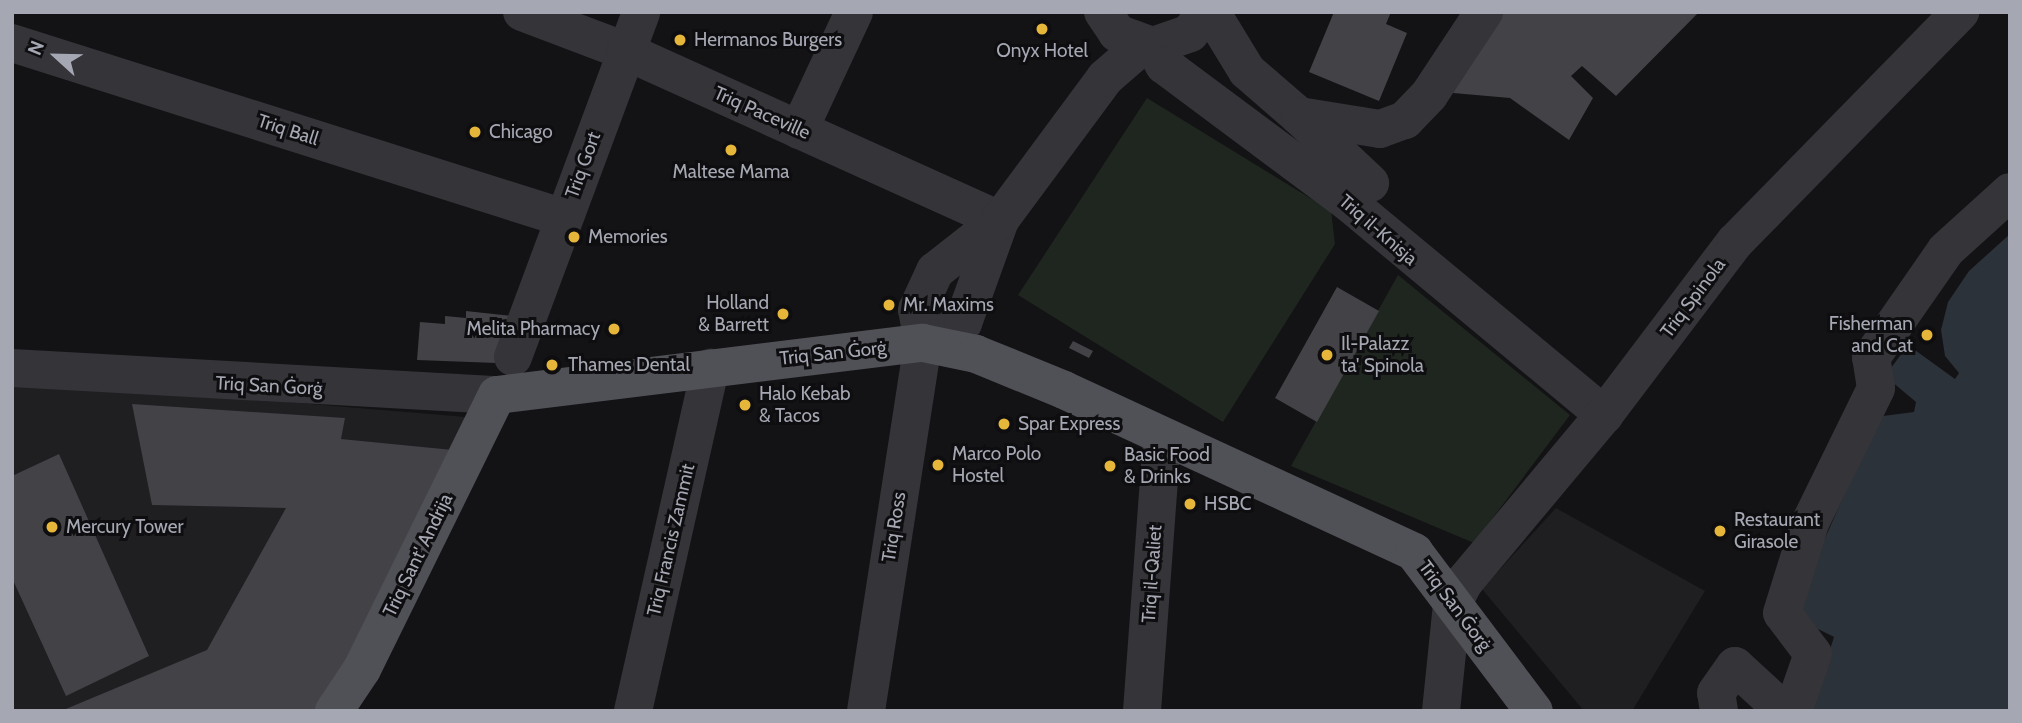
<!DOCTYPE html>
<meta charset="utf-8">
<style>
body{margin:0}
#map{position:relative;width:2022px;height:723px;overflow:hidden;background:#131214;font-family:Cabin,sans-serif}
div>[style]{position:absolute}
[style*='--x']{left:calc(var(--x)*1px);top:calc(var(--y)*1px);width:calc(var(--w)*1px);rotate:calc(var(--a)*1deg)}
.built>*{inset:0;background:#1f1e21}
.green>*{inset:0;background:#1f2620}
.water>*{inset:0;background:#2c3239}
.building>*{inset:0;background:#424247}
.minor>*{height:38px;margin:-19px;padding:0 19px;transform-origin:19px;border-radius:19px;background:#343439}
.major>*{height:38px;margin:-19px;padding:0 19px;transform-origin:19px;border-radius:19px;background:#505157}
.dots>*{width:19px;height:19px;translate:-50% -50%;box-sizing:border-box;border:4px solid #0e0d0f;border-radius:50%}
span{translate:-50% -50%;white-space:nowrap;text-align:center;line-height:1.15;-webkit-text-stroke:6px #0e0d0f;paint-order:stroke}
.poi-label{font-size:19px;color:#a5a8b3}
.left{translate:0 -50%;text-align:left}
.right{translate:-100% -50%;text-align:right}
.street-label{font-size:19px;color:#a5a8b3}
.frame{position:absolute;inset:0;border:14px solid #a5a8b3;pointer-events:none}
.north{position:absolute;left:21px;top:21px;width:70px;height:70px;-webkit-text-stroke:5px #0e0d0f;paint-order:stroke;rotate:292deg;font-size:19px;font-weight:700;line-height:28px;text-align:center;color:#a5a8b3}
.north::after{content:'';display:block;margin:auto;width:24px;height:32px;background:#a5a8b3;clip-path:polygon(50% 0,100% 100%,50% 72%,0 100%)}
</style>
<div id="map">
<div class="built">
<div style="clip-path:polygon(12px 379px,466px 417px,324px 711px,12px 711px)"></div>
<div style="clip-path:polygon(1556px 508px,1705px 591px,1632px 711px,1584px 711px,1482px 589px)"></div>
</div>
<div class="green">
<div style="clip-path:polygon(1147px 98px,1331px 211px,1335px 244px,1223px 422px,1018px 295px)"></div>
<div style="clip-path:polygon(1398px 275px,1570px 415px,1474px 543px,1291px 466px)"></div>
</div>
<div class="water">
<div style="clip-path:polygon(2010px 234px,2010px 711px,1810px 711px,1834px 637px,1796px 618px,1813px 565px,1873px 431px,1883px 416px,1914px 412px,1916px 402px,1885px 376px,1908px 345px,1955px 379px,1959px 373px,1945px 356px,1941px 330px,1948px 302px,1969px 271px)"></div>
</div>
<div class="building">
<div style="clip-path:polygon(1334px 12px,1391px 12px,1386px 24px,1407px 33px,1379px 101px,1309px 72px)"></div>
<div style="clip-path:polygon(1506px 12px,1699px 12px,1616px 96px,1582px 66px,1571px 76px,1593px 98px,1569px 140px,1510px 98px,1453px 93px,1489px 24px)"></div>
<div style="clip-path:polygon(1337px 287px,1379px 311px,1317px 422px,1275px 398px)"></div>
<div style="clip-path:polygon(466px 311px,512px 316px,496px 363px,417px 360px,420px 322px,445px 324px,445px 316px,466px 318px)"></div>
<div style="clip-path:polygon(1073px 341px,1093px 351px,1089px 358px,1069px 348px)"></div>
<div style="clip-path:polygon(132px 404px,345px 418px,341px 439px,463px 451px,320px 711px,61px 711px,207px 650px,286px 508px,152px 505px)"></div>
<div style="clip-path:polygon(59px 454px,149px 656px,66px 696px,12px 578px,12px 476px)"></div>
</div>
<div class="minor">
<div style="--x:522;--y:12;--w:110;--a:20.7"></div>
<div style="--x:625;--y:51;--w:411;--a:24.3"></div>
<div style="--x:1103;--y:12;--w:25;--a:56"></div>
<div style="--x:1117;--y:33;--w:38;--a:20"></div>
<div style="--x:1153;--y:46;--w:39;--a:-19"></div>
<div style="--x:1190;--y:33;--w:26;--a:-54"></div>
<div style="--x:1211;--y:12;--w:69;--a:58.6"></div>
<div style="--x:1247;--y:71;--w:69;--a:40.9"></div>
<div style="--x:1299;--y:116;--w:82;--a:9.1"></div>
<div style="--x:1380;--y:129;--w:27;--a:-20"></div>
<div style="--x:1405;--y:120;--w:35;--a:-46"></div>
<div style="--x:1429;--y:95;--w:100;--a:-56.5"></div>
<div style="--x:12;--y:43;--w:579;--a:17.59"></div>
<div style="--x:1153;--y:46;--w:22;--a:60"></div>
<div style="--x:1164;--y:65;--w:231;--a:36.7"></div>
<div style="--x:1349;--y:203;--w:332;--a:39.7"></div>
<div style="--x:1301;--y:118;--w:95;--a:43.3"></div>
<div style="--x:799;--y:130;--w:130;--a:-65"></div>
<div style="--x:923;--y:343;--w:45;--a:-26.6"></div>
<div style="--x:963;--y:323;--w:109;--a:-70.2"></div>
<div style="--x:513;--y:357;--w:368;--a:-69.6"></div>
<div style="--x:12;--y:368;--w:486;--a:3.2"></div>
<div style="--x:633;--y:711;--w:352;--a:-77.3"></div>
<div style="--x:866;--y:711;--w:372;--a:-81.2"></div>
<div style="--x:923;--y:343;--w:34;--a:-100"></div>
<div style="--x:917;--y:310;--w:43;--a:-65.2"></div>
<div style="--x:935;--y:271;--w:83;--a:-38.1"></div>
<div style="--x:1000;--y:220;--w:177;--a:-53.5"></div>
<div style="--x:1105;--y:78;--w:50;--a:-41"></div>
<div style="--x:1142;--y:711;--w:274;--a:-85.8"></div>
<div style="--x:1441;--y:711;--w:107;--a:-84.1"></div>
<div style="--x:1452;--y:605;--w:27;--a:-62"></div>
<div style="--x:1465;--y:581;--w:217;--a:-50.1"></div>
<div style="--x:1604;--y:415;--w:217;--a:-52.9"></div>
<div style="--x:1735;--y:242;--w:322;--a:-45.6"></div>
<div style="--x:1719;--y:711;--w:18;--a:-99"></div>
<div style="--x:1716;--y:693;--w:33;--a:-55"></div>
<div style="--x:1735;--y:666;--w:67;--a:42.6"></div>
<div style="--x:1793;--y:711;--w:60;--a:-70.7"></div>
<div style="--x:1813;--y:654;--w:51;--a:-127.1"></div>
<div style="--x:1782;--y:613;--w:94;--a:-72.7"></div>
<div style="--x:1810;--y:523;--w:150;--a:-63.9"></div>
<div style="--x:1876;--y:388;--w:30;--a:-99"></div>
<div style="--x:1871;--y:358;--w:131;--a:-55.2"></div>
<div style="--x:1946;--y:250;--w:86;--a:-42.2"></div>
</div>
<div class="major">
<div style="--x:334;--y:711;--w:50;--a:-56.3"></div>
<div style="--x:362;--y:669;--w:305;--a:-63.8"></div>
<div style="--x:497;--y:395;--w:429;--a:-7"></div>
<div style="--x:923;--y:343;--w:54;--a:11.7"></div>
<div style="--x:976;--y:354;--w:95;--a:22.2"></div>
<div style="--x:1064;--y:390;--w:386;--a:24.8"></div>
<div style="--x:1414;--y:552;--w:199;--a:53"></div>
</div>
<div class="dots">
<div style="left:1042px;top:29px;background:#e5b63a"></div>
<div style="left:680px;top:40px;background:#e5b63a"></div>
<div style="left:475px;top:132px;background:#e5b63a"></div>
<div style="left:731px;top:150px;background:#e5b63a"></div>
<div style="left:574px;top:237px;background:#e5b63a"></div>
<div style="left:889px;top:305px;background:#e5b63a"></div>
<div style="left:783px;top:314px;background:#e5b63a"></div>
<div style="left:614px;top:329px;background:#e5b63a"></div>
<div style="left:1927px;top:335px;background:#e5b63a"></div>
<div style="left:1327px;top:355px;background:#e5b63a"></div>
<div style="left:552px;top:365px;background:#e5b63a"></div>
<div style="left:745px;top:405px;background:#e5b63a"></div>
<div style="left:1004px;top:424px;background:#e5b63a"></div>
<div style="left:938px;top:465px;background:#e5b63a"></div>
<div style="left:1110px;top:466px;background:#e5b63a"></div>
<div style="left:1190px;top:504px;background:#e5b63a"></div>
<div style="left:52px;top:527px;background:#e5b63a"></div>
<div style="left:1720px;top:531px;background:#e5b63a"></div>
</div>
<div class="poi-label">
<span class="left" style="left:694px;top:40px">Hermanos Burgers</span>
<span style="left:1042px;top:51px">Onyx Hotel</span>
<span class="left" style="left:489px;top:132px">Chicago</span>
<span style="left:731px;top:172px">Maltese Mama</span>
<span class="left" style="left:588px;top:237px">Memories</span>
<span class="right" style="left:769px;top:314px">Holland<br>&amp; Barrett</span>
<span class="left" style="left:903px;top:305px">Mr. Maxims</span>
<span class="right" style="left:1913px;top:335px">Fisherman<br>and Cat</span>
<span class="right" style="left:600px;top:329px">Melita Pharmacy</span>
<span class="left" style="left:1341px;top:355px">Il-Palazz<br>ta' Spinola</span>
<span class="left" style="left:568px;top:365px">Thames Dental</span>
<span class="left" style="left:759px;top:405px">Halo Kebab<br>&amp; Tacos</span>
<span class="left" style="left:1018px;top:424px">Spar Express</span>
<span class="left" style="left:952px;top:465px">Marco Polo<br>Hostel</span>
<span class="left" style="left:1124px;top:466px">Basic Food<br>&amp; Drinks</span>
<span class="left" style="left:1204px;top:504px">HSBC</span>
<span class="left" style="left:1734px;top:531px">Restaurant<br>Girasole</span>
<span class="left" style="left:66px;top:527px">Mercury Tower</span>
</div>
<div class="street-label">
<span style="left:762px;top:113px;rotate:24deg">Triq Paceville</span>
<span style="left:288px;top:130px;rotate:18deg">Triq Ball</span>
<span style="left:583px;top:165px;rotate:-70deg">Triq Gort</span>
<span style="left:1378px;top:230px;rotate:41deg">Triq il-Knisja</span>
<span style="left:1693px;top:298px;rotate:-53deg">Triq Spinola</span>
<span style="left:833px;top:353px;rotate:-6deg">Triq San Ġorġ</span>
<span style="left:269px;top:386px;rotate:3deg">Triq San Ġorġ</span>
<span style="left:894px;top:527px;rotate:-81deg">Triq Ross</span>
<span style="left:671px;top:540px;rotate:-77deg">Triq Francis Zammit</span>
<span style="left:418px;top:555px;rotate:-64deg">Triq Sant' Andrija</span>
<span style="left:1152px;top:574px;rotate:-86deg">Triq il-Qaliet</span>
<span style="left:1455px;top:606px;rotate:53deg">Triq San Ġorġ</span>
</div>
<div class="frame"></div>
<div class="north">N</div>
</div>
